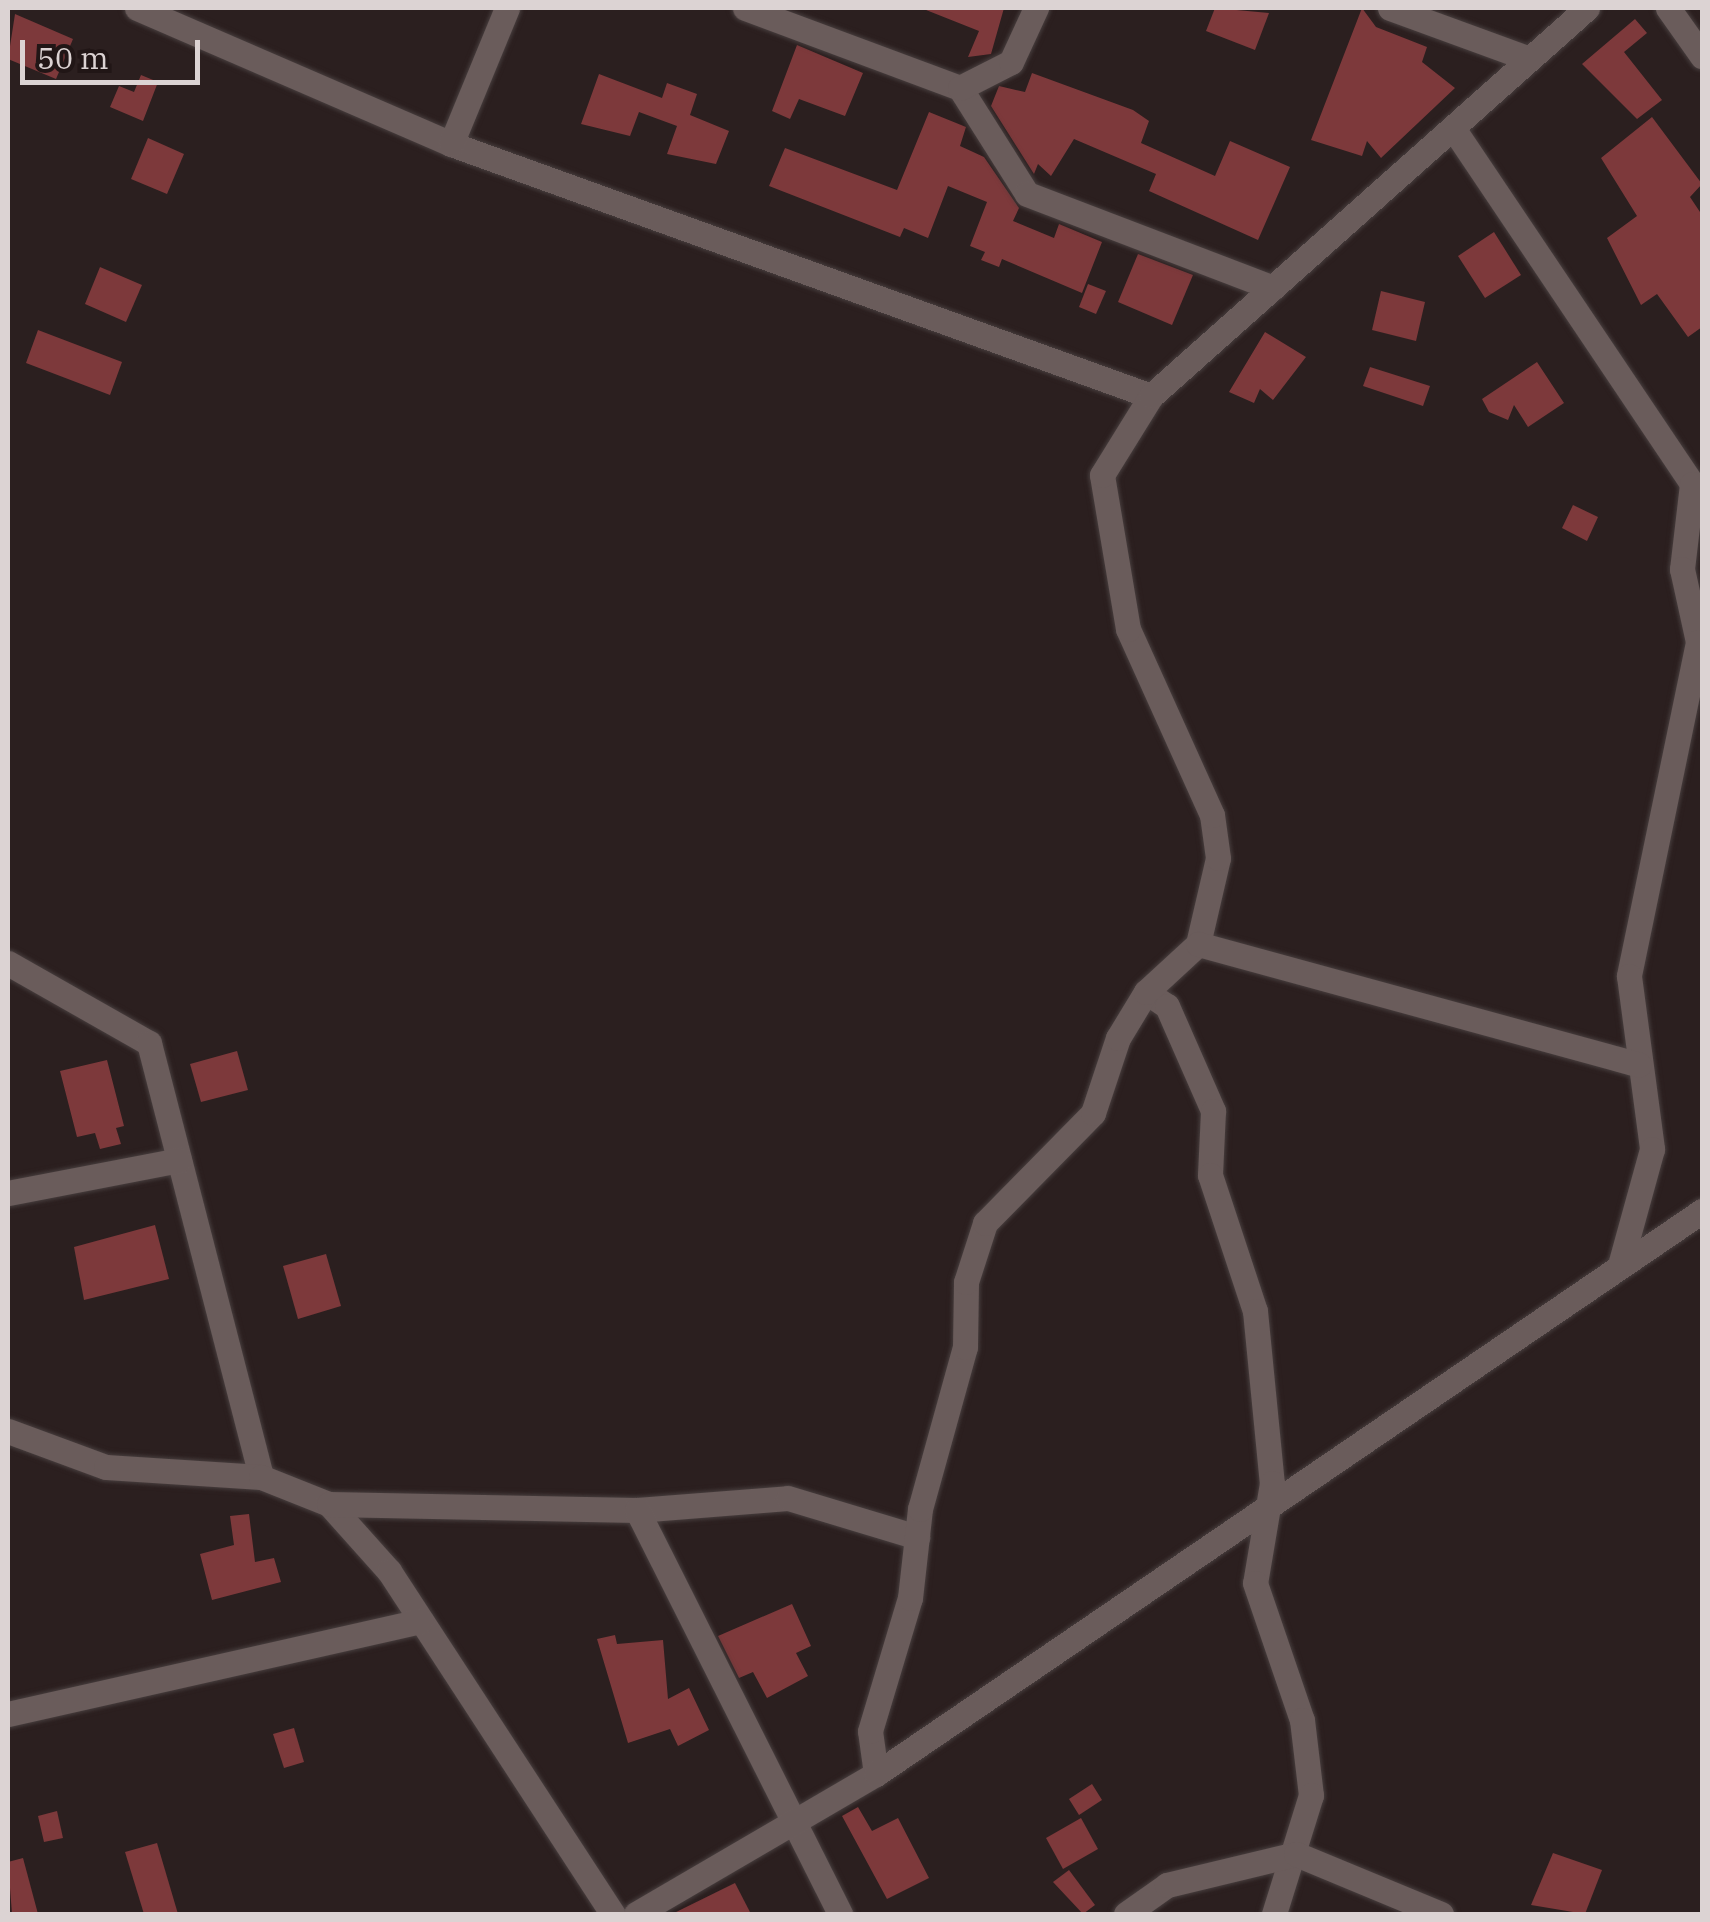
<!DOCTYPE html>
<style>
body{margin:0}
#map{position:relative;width:1710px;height:1922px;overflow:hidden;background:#2b1f1f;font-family:"IBM Plex Serif",serif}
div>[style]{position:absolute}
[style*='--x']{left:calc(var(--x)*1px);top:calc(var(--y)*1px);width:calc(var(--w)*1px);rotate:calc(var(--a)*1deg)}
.building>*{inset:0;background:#7d393b}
.roads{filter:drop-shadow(0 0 2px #473e3e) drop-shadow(0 0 2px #473e3e)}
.street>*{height:25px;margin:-12.5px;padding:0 12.5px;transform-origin:12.5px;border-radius:12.5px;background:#6a5c5b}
span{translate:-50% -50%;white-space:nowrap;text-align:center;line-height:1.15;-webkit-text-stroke:9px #211616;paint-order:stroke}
.frame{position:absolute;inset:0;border:10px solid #dcd3d3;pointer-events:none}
.scale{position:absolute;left:20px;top:40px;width:180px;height:45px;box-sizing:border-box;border:5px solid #dcd3d3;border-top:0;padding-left:12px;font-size:30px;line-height:35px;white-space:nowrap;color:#dcd3d3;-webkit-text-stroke:8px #211616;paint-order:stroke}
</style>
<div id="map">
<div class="building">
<div style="clip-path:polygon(921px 8px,1004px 8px,991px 54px,968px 57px,979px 31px)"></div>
<div style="clip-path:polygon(1215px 8px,1269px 13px,1255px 50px,1206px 31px)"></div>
<div style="clip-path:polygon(1362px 8px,1376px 27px,1427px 47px,1422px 62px,1455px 88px,1381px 158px,1367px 141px,1362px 156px,1311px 140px)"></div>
<div style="clip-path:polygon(15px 14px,73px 39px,56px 79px,8px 59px)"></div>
<div style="clip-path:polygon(1635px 19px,1647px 33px,1624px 52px,1662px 100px,1637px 119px,1582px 64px)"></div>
<div style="clip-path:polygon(797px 45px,863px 73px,845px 116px,799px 99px,790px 119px,772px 111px)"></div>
<div style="clip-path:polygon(1032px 73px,1133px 110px,1149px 121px,1141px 143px,1215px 176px,1230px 141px,1290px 167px,1258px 240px,1149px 191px,1156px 174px,1074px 139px,1051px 176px,1038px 164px,1034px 174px,991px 106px,999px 86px,1025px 92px)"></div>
<div style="clip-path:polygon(599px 74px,662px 98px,667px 83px,697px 94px,690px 115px,729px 131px,716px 164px,667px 154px,677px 126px,639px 112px,630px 136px,581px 124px)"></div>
<div style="clip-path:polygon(141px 75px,158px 82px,143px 121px,110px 107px,119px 86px,134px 92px)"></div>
<div style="clip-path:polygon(929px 112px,966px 127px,960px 146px,984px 157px,1019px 208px,1013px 221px,1054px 238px,1059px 224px,1102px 242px,1082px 293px,1002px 259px,999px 267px,981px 260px,985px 252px,970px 246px,987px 202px,948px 186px,928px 238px,904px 228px,900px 237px,769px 186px,785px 148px,897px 190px)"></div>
<div style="clip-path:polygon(1652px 117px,1702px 184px,1690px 197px,1702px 215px,1702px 327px,1688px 337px,1657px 294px,1641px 305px,1607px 238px,1637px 216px,1601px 158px)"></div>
<div style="clip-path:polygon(148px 138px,184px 154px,167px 194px,131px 179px)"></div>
<div style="clip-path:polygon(1494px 232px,1521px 275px,1485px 298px,1458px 256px)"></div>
<div style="clip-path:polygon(1138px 254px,1193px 275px,1172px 325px,1118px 302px)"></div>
<div style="clip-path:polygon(100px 267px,142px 285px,126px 322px,85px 304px)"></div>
<div style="clip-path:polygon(1088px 284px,1106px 291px,1096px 314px,1079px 307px)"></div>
<div style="clip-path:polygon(1381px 291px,1425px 302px,1416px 341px,1372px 330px)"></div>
<div style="clip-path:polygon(38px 330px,122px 362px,110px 395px,26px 363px)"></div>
<div style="clip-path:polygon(1265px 332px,1306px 357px,1273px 400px,1260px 389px,1254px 403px,1229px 392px)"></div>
<div style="clip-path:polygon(1537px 362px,1564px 403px,1528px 427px,1514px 405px,1508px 420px,1489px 412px,1482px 399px)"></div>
<div style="clip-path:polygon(1370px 367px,1430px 386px,1423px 406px,1363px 386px)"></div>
<div style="clip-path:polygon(1573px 505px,1598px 517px,1587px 541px,1562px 528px)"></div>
<div style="clip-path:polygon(237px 1051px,248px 1090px,201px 1102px,190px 1064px)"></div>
<div style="clip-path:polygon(107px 1060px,124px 1126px,116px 1128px,121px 1144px,100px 1149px,95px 1133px,77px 1137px,60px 1071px)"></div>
<div style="clip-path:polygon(155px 1225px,169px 1279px,84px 1300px,74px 1247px)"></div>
<div style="clip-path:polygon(326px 1254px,341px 1306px,298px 1319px,283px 1266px)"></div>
<div style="clip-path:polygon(249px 1514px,255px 1562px,274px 1558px,281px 1582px,212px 1600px,200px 1554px,234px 1545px,230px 1516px)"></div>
<div style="clip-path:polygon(792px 1604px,811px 1646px,796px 1653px,808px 1676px,767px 1698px,753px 1672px,739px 1678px,718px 1636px)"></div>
<div style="clip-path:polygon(615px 1635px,617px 1644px,663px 1640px,668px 1699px,689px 1688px,709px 1730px,678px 1746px,670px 1729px,628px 1743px,597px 1639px)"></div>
<div style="clip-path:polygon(294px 1728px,304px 1762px,284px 1768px,273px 1734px)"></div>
<div style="clip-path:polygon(1092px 1784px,1102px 1800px,1079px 1815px,1069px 1799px)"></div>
<div style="clip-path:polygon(858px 1807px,872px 1831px,898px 1818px,929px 1878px,887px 1899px,842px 1816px)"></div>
<div style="clip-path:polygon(57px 1811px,63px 1838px,44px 1842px,38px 1816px)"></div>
<div style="clip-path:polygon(1081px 1818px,1098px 1849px,1063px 1869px,1046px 1838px)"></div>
<div style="clip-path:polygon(157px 1843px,178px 1914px,144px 1914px,125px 1852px)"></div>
<div style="clip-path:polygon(1553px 1853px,1602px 1870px,1585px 1914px,1531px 1905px)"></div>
<div style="clip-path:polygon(23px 1858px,38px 1914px,12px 1914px,8px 1862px)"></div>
<div style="clip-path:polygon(1069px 1870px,1095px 1905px,1083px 1914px,1053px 1882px)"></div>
<div style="clip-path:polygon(735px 1883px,751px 1914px,672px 1914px)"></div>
</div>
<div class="roads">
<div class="street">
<div style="--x:137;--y:8;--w:342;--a:23.4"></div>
<div style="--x:451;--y:144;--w:744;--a:19.8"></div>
<div style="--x:745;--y:8;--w:229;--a:20.4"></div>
<div style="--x:960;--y:88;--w:125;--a:57.7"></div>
<div style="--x:1027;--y:194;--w:263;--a:20.9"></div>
<div style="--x:1390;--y:8;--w:148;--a:20.1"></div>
<div style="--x:1668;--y:8;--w:59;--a:54.7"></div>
<div style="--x:960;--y:88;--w:57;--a:-27"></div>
<div style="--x:1011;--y:62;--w:60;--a:-65.2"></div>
<div style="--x:1455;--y:131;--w:425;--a:56.1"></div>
<div style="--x:1692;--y:484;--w:86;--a:96.7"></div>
<div style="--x:1682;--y:569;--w:75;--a:77.6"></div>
<div style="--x:1698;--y:642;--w:341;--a:101.7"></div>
<div style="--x:1629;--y:976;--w:175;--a:82.4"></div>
<div style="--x:1652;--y:1149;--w:120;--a:105.4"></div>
<div style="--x:451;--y:144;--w:147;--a:-67.6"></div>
<div style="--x:1198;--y:944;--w:88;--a:-76.9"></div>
<div style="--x:1218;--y:858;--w:43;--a:-97.9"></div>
<div style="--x:1212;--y:815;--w:204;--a:-114.3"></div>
<div style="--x:1128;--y:629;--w:156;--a:-99.6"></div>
<div style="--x:1102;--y:475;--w:93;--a:-58.2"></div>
<div style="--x:1151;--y:396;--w:584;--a:-41.67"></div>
<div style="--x:8;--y:963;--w:162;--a:29.6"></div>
<div style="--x:149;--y:1043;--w:448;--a:75.5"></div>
<div style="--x:1146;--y:992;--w:25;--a:34"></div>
<div style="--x:1167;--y:1006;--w:115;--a:66.3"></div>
<div style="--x:1213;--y:1111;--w:64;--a:92.7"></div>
<div style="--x:1210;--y:1175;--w:143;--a:71.7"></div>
<div style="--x:1255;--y:1311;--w:173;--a:84.4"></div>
<div style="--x:1272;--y:1483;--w:101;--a:99.6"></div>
<div style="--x:1255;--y:1583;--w:145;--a:71.1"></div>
<div style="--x:1302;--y:1720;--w:76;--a:83.2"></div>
<div style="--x:1311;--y:1795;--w:125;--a:107.3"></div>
<div style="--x:8;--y:1193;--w:174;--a:-10.9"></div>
<div style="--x:8;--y:1431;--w:104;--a:20.2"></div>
<div style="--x:106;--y:1467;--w:155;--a:3.7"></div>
<div style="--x:261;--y:1477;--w:73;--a:21.7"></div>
<div style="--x:329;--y:1504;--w:90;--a:48.2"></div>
<div style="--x:389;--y:1571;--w:410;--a:56.9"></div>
<div style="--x:329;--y:1504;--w:308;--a:1.1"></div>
<div style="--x:637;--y:1510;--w:151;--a:-4.5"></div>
<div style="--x:788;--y:1498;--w:135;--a:16.8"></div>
<div style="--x:637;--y:1510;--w:452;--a:63.3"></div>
<div style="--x:8;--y:1714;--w:423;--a:-12.7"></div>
<div style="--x:876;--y:1774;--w:43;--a:-97.9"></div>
<div style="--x:870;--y:1731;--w:139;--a:-73.3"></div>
<div style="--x:910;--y:1598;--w:90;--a:-83.6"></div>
<div style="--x:920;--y:1509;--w:168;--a:-74.5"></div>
<div style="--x:965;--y:1347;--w:65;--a:-89.1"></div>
<div style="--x:966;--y:1282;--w:62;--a:-72.1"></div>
<div style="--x:985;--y:1223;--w:154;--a:-45.5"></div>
<div style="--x:1093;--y:1113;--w:79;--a:-71.6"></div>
<div style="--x:1118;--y:1038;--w:54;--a:-58.7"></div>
<div style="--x:1146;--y:992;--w:71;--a:-42.7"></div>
<div style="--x:1198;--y:944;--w:457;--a:15.3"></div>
<div style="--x:636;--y:1914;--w:278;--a:-30.3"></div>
<div style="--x:876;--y:1774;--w:1000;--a:-34.28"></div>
<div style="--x:1126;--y:1914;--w:50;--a:-35.3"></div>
<div style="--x:1167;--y:1885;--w:133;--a:-13.5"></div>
<div style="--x:1296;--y:1854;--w:157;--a:22.5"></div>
</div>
</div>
<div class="frame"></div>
<div class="scale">50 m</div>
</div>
